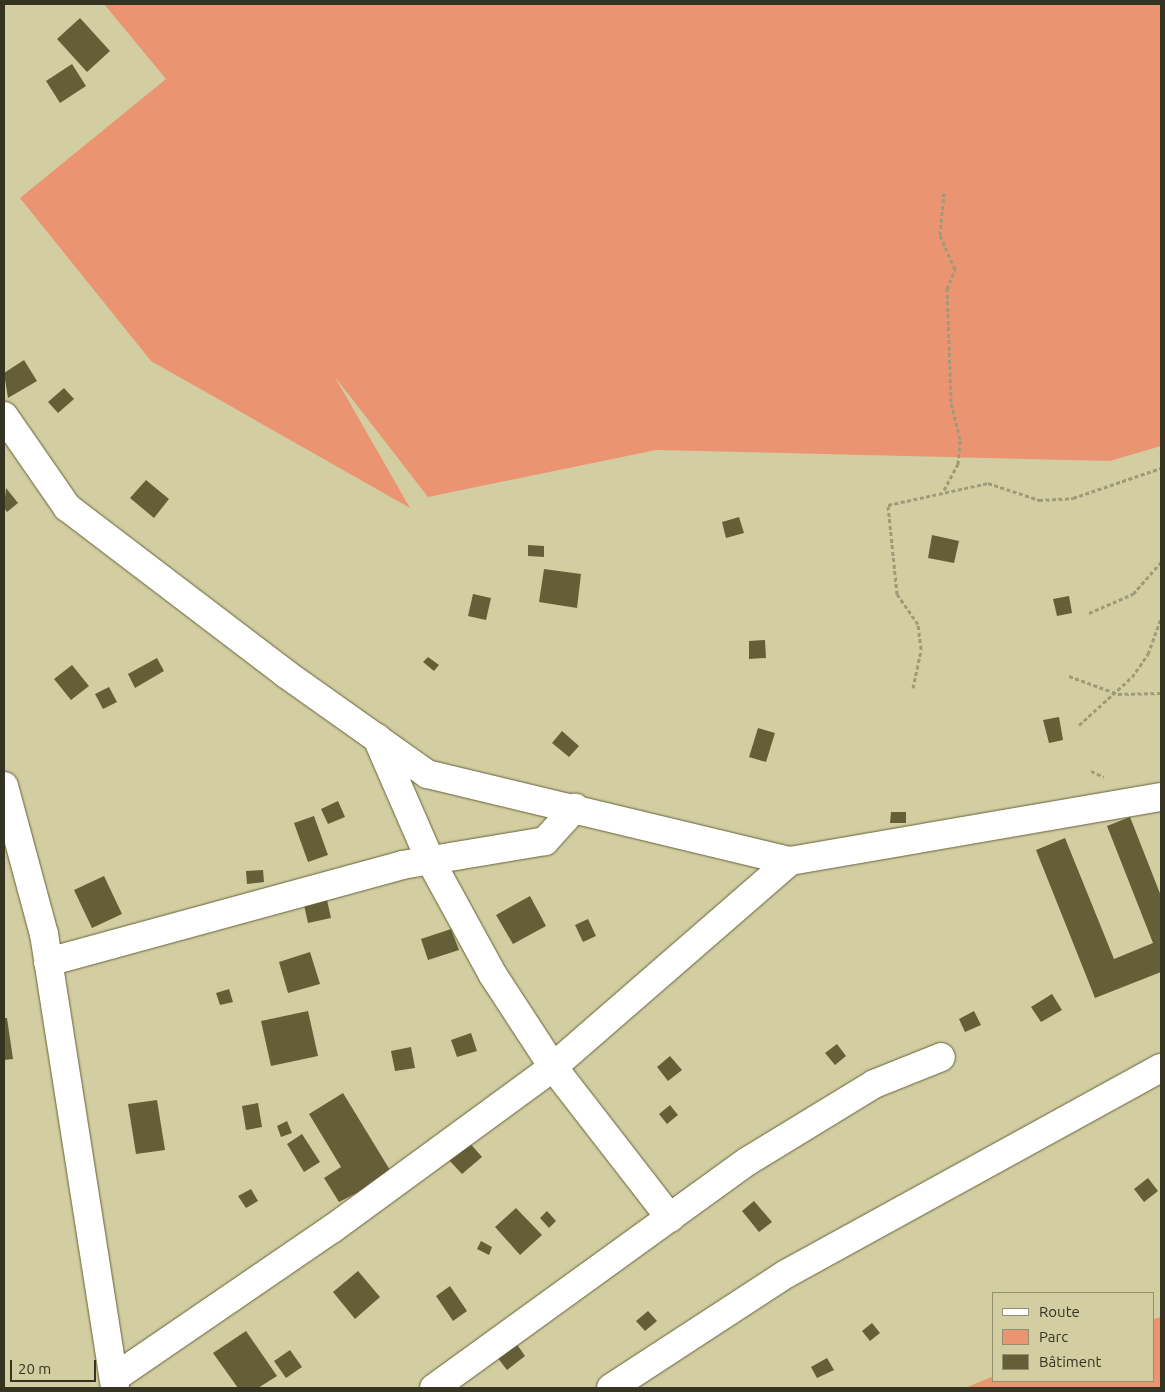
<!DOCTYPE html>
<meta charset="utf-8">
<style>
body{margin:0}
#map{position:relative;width:1165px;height:1392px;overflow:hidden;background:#d2cea2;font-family:Ubuntu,sans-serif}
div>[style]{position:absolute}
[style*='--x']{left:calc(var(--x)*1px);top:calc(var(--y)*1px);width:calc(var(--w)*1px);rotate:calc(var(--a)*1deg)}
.green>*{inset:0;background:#eb9471}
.building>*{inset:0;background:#645f37}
.path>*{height:3px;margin-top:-1.5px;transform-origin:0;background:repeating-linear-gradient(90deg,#9f9b78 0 4px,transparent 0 6.5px)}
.roads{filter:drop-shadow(0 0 1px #666139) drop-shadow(0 0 1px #666139)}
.street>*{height:28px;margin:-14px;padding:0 14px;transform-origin:14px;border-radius:14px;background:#fff}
.secondary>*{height:28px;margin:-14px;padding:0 14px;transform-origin:14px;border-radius:14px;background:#fff}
span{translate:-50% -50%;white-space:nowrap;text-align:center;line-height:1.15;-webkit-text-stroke:5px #d2cea2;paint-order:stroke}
.frame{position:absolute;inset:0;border:5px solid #353322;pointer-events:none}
.legend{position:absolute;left:992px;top:1292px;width:162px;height:90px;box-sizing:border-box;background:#d2cea2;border:1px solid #93906f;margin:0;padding:6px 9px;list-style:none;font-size:15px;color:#353322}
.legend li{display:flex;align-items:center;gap:10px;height:25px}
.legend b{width:25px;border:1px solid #93906f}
.scale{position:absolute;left:10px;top:1360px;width:86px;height:22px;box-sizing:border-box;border:2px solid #353322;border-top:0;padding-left:6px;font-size:15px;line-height:18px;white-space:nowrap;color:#353322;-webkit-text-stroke:4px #d2cea2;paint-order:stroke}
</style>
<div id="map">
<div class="green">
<div style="clip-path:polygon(104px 4px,1161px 4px,1161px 446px,1110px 461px,656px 450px,428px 497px,335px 377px,410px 508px,151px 361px,20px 198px,166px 79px)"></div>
<div style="clip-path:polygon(1161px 1317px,1161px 1388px,965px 1388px,994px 1376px,994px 1381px,1154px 1381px,1154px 1319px)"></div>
</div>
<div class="building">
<div style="clip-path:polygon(80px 18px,110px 51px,87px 72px,57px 39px)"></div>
<div style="clip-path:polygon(72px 64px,86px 86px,60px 103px,46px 81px)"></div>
<div style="clip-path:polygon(24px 360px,37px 381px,8px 398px,4px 373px)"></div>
<div style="clip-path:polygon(64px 388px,74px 399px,58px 413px,48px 402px)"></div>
<div style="clip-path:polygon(146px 480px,169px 499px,154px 518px,130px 498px)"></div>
<div style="clip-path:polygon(6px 488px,18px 503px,7px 512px,4px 508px)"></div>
<div style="clip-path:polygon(739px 517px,744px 533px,726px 538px,722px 522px)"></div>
<div style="clip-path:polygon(932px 535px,959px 541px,954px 563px,928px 558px)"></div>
<div style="clip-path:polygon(528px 545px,544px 546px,544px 557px,528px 556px)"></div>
<div style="clip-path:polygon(544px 569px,581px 574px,577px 608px,539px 602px)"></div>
<div style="clip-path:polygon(473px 594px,491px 598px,486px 620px,468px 616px)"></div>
<div style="clip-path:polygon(1069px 596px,1072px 613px,1057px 616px,1053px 599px)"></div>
<div style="clip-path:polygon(765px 640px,766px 658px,749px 659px,749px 641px)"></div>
<div style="clip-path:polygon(428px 657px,439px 665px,434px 671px,423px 662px)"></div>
<div style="clip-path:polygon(157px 658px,164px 671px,135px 688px,128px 674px)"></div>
<div style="clip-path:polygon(72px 665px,89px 686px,71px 700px,54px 679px)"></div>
<div style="clip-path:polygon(109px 687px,117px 702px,103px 709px,95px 694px)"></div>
<div style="clip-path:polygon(1059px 717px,1063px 740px,1049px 743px,1043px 720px)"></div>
<div style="clip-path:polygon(758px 728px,775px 733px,766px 762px,749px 757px)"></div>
<div style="clip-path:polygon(562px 731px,579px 746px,569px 757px,552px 743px)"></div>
<div style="clip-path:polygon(338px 801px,345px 817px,328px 824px,321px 809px)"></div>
<div style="clip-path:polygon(891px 812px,906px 812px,906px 823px,890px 823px)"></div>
<div style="clip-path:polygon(314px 816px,328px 855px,308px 862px,294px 823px)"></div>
<div style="clip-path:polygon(1130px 817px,1161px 896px,1161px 972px,1095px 998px,1036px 850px,1065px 838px,1114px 959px,1153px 943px,1107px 826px)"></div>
<div style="clip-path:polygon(263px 870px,264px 882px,247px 884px,246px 871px)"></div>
<div style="clip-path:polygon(104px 876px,122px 914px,92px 928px,74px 890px)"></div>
<div style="clip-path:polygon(530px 896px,546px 926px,513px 944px,496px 915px)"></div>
<div style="clip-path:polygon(327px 900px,331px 918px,308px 923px,304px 905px)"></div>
<div style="clip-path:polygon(588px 919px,596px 936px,583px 942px,575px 925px)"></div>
<div style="clip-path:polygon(451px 929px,459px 950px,428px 960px,421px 939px)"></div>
<div style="clip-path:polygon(310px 952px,320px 984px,288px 993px,279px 962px)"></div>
<div style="clip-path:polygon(229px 989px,233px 1002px,220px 1005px,216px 993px)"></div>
<div style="clip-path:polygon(1052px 994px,1062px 1010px,1041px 1022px,1031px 1007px)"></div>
<div style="clip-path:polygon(308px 1011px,318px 1056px,271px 1066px,261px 1021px)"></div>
<div style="clip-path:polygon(974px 1011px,981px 1025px,965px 1032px,959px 1019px)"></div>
<div style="clip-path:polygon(4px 1018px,7px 1018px,13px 1059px,4px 1060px)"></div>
<div style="clip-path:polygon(471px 1033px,477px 1051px,457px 1057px,451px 1040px)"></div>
<div style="clip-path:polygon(837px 1044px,846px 1056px,835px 1065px,825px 1053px)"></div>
<div style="clip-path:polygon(411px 1047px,415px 1068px,395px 1071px,391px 1051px)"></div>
<div style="clip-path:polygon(670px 1056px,682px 1070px,668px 1081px,657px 1067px)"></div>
<div style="clip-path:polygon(343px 1093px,393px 1175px,339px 1202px,324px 1178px,341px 1167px,309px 1114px)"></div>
<div style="clip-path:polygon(157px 1100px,165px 1150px,136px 1154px,128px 1104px)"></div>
<div style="clip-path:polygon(258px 1103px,262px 1127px,246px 1130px,242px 1106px)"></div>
<div style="clip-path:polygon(670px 1105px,678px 1115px,667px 1124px,659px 1114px)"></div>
<div style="clip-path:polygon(287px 1121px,292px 1133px,281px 1137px,277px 1126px)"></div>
<div style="clip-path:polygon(302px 1134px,320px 1162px,304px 1172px,287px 1144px)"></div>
<div style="clip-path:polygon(468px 1141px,482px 1157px,462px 1174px,448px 1159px)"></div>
<div style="clip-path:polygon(1148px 1178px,1158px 1191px,1144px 1202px,1134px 1189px)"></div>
<div style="clip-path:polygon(251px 1189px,258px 1201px,246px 1208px,238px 1196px)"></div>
<div style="clip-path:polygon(754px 1201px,772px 1222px,759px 1232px,742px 1211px)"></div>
<div style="clip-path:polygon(516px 1208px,542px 1235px,520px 1255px,495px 1227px)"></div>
<div style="clip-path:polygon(547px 1211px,556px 1221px,549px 1228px,540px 1218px)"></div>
<div style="clip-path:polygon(481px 1241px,492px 1247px,489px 1255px,477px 1249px)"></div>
<div style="clip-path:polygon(358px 1271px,380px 1297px,355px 1319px,333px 1292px)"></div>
<div style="clip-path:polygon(450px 1286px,467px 1311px,453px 1321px,436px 1296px)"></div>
<div style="clip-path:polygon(648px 1311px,657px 1321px,645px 1331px,636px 1321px)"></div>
<div style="clip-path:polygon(872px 1323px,880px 1333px,870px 1341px,862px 1331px)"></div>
<div style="clip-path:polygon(246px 1331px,277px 1376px,258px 1388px,238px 1388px,213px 1353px)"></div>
<div style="clip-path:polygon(516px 1343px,525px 1356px,507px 1370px,497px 1357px)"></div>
<div style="clip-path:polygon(290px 1350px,302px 1367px,286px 1378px,274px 1361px)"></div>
<div style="clip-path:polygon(827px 1358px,834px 1370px,817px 1378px,811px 1367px)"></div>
</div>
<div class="path">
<div style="--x:944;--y:490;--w:30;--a:-62"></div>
<div style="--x:958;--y:464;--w:25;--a:-85"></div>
<div style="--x:960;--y:439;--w:38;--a:-104"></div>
<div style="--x:951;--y:402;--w:113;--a:-92"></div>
<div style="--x:947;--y:289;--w:22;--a:-68"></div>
<div style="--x:955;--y:269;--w:37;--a:-114"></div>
<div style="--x:940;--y:235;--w:42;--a:-84.6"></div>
<div style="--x:1089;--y:613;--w:48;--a:-23.4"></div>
<div style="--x:1133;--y:594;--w:43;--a:-48.8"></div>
<div style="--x:1069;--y:676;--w:52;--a:20.2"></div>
<div style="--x:1118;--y:694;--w:43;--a:-1.3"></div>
<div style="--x:913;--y:688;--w:40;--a:-78"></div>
<div style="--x:921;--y:649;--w:25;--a:-97"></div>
<div style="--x:918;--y:624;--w:37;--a:-125"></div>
<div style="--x:897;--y:594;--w:89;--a:-95.8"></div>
<div style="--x:888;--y:505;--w:102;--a:-12.4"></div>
<div style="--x:988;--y:483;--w:54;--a:18.4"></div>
<div style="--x:1039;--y:500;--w:34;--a:-3"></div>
<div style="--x:1073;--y:498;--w:93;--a:-18.8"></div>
<div style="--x:1079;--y:725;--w:72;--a:-42.2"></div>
<div style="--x:1132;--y:677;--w:28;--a:-55"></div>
<div style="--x:1148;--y:654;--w:38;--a:-70"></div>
<div style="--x:1091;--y:771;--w:14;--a:25"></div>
</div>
<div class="roads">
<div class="street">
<div style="--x:4;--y:416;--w:111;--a:55.3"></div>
<div style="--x:67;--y:507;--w:275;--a:37.3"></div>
<div style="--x:286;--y:674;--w:173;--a:35.3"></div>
<div style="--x:427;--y:774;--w:373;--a:13.5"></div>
<div style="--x:790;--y:861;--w:376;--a:-9.8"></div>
<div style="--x:377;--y:738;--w:133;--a:66.5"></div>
<div style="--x:430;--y:860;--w:131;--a:61.3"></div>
<div style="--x:493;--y:975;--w:110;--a:56.9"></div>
<div style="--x:553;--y:1067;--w:191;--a:52.2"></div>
<div style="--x:48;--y:962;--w:367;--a:-15.3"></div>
<div style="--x:402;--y:865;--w:145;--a:-9.5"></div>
<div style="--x:545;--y:841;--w:45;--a:-47.7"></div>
<div style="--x:114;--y:1378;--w:264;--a:-34.4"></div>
<div style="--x:332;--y:1229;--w:274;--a:-36.2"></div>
<div style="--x:553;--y:1067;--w:314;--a:-41"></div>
<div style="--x:434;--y:1388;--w:387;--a:-35.9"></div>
<div style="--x:748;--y:1161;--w:148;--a:-31.4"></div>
<div style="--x:874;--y:1084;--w:72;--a:-21.9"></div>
<div style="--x:611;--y:1388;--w:209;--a:-33.1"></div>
<div style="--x:786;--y:1274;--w:428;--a:-28.8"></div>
</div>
<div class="secondary">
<div style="--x:4;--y:786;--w:153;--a:74.9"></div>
<div style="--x:44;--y:934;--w:460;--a:81.1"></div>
</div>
</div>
<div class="frame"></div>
<ul class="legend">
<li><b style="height:6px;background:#fff"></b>Route</li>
<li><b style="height:14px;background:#eb9471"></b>Parc</li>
<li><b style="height:14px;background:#645f37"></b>Bâtiment</li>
</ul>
<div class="scale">20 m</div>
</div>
